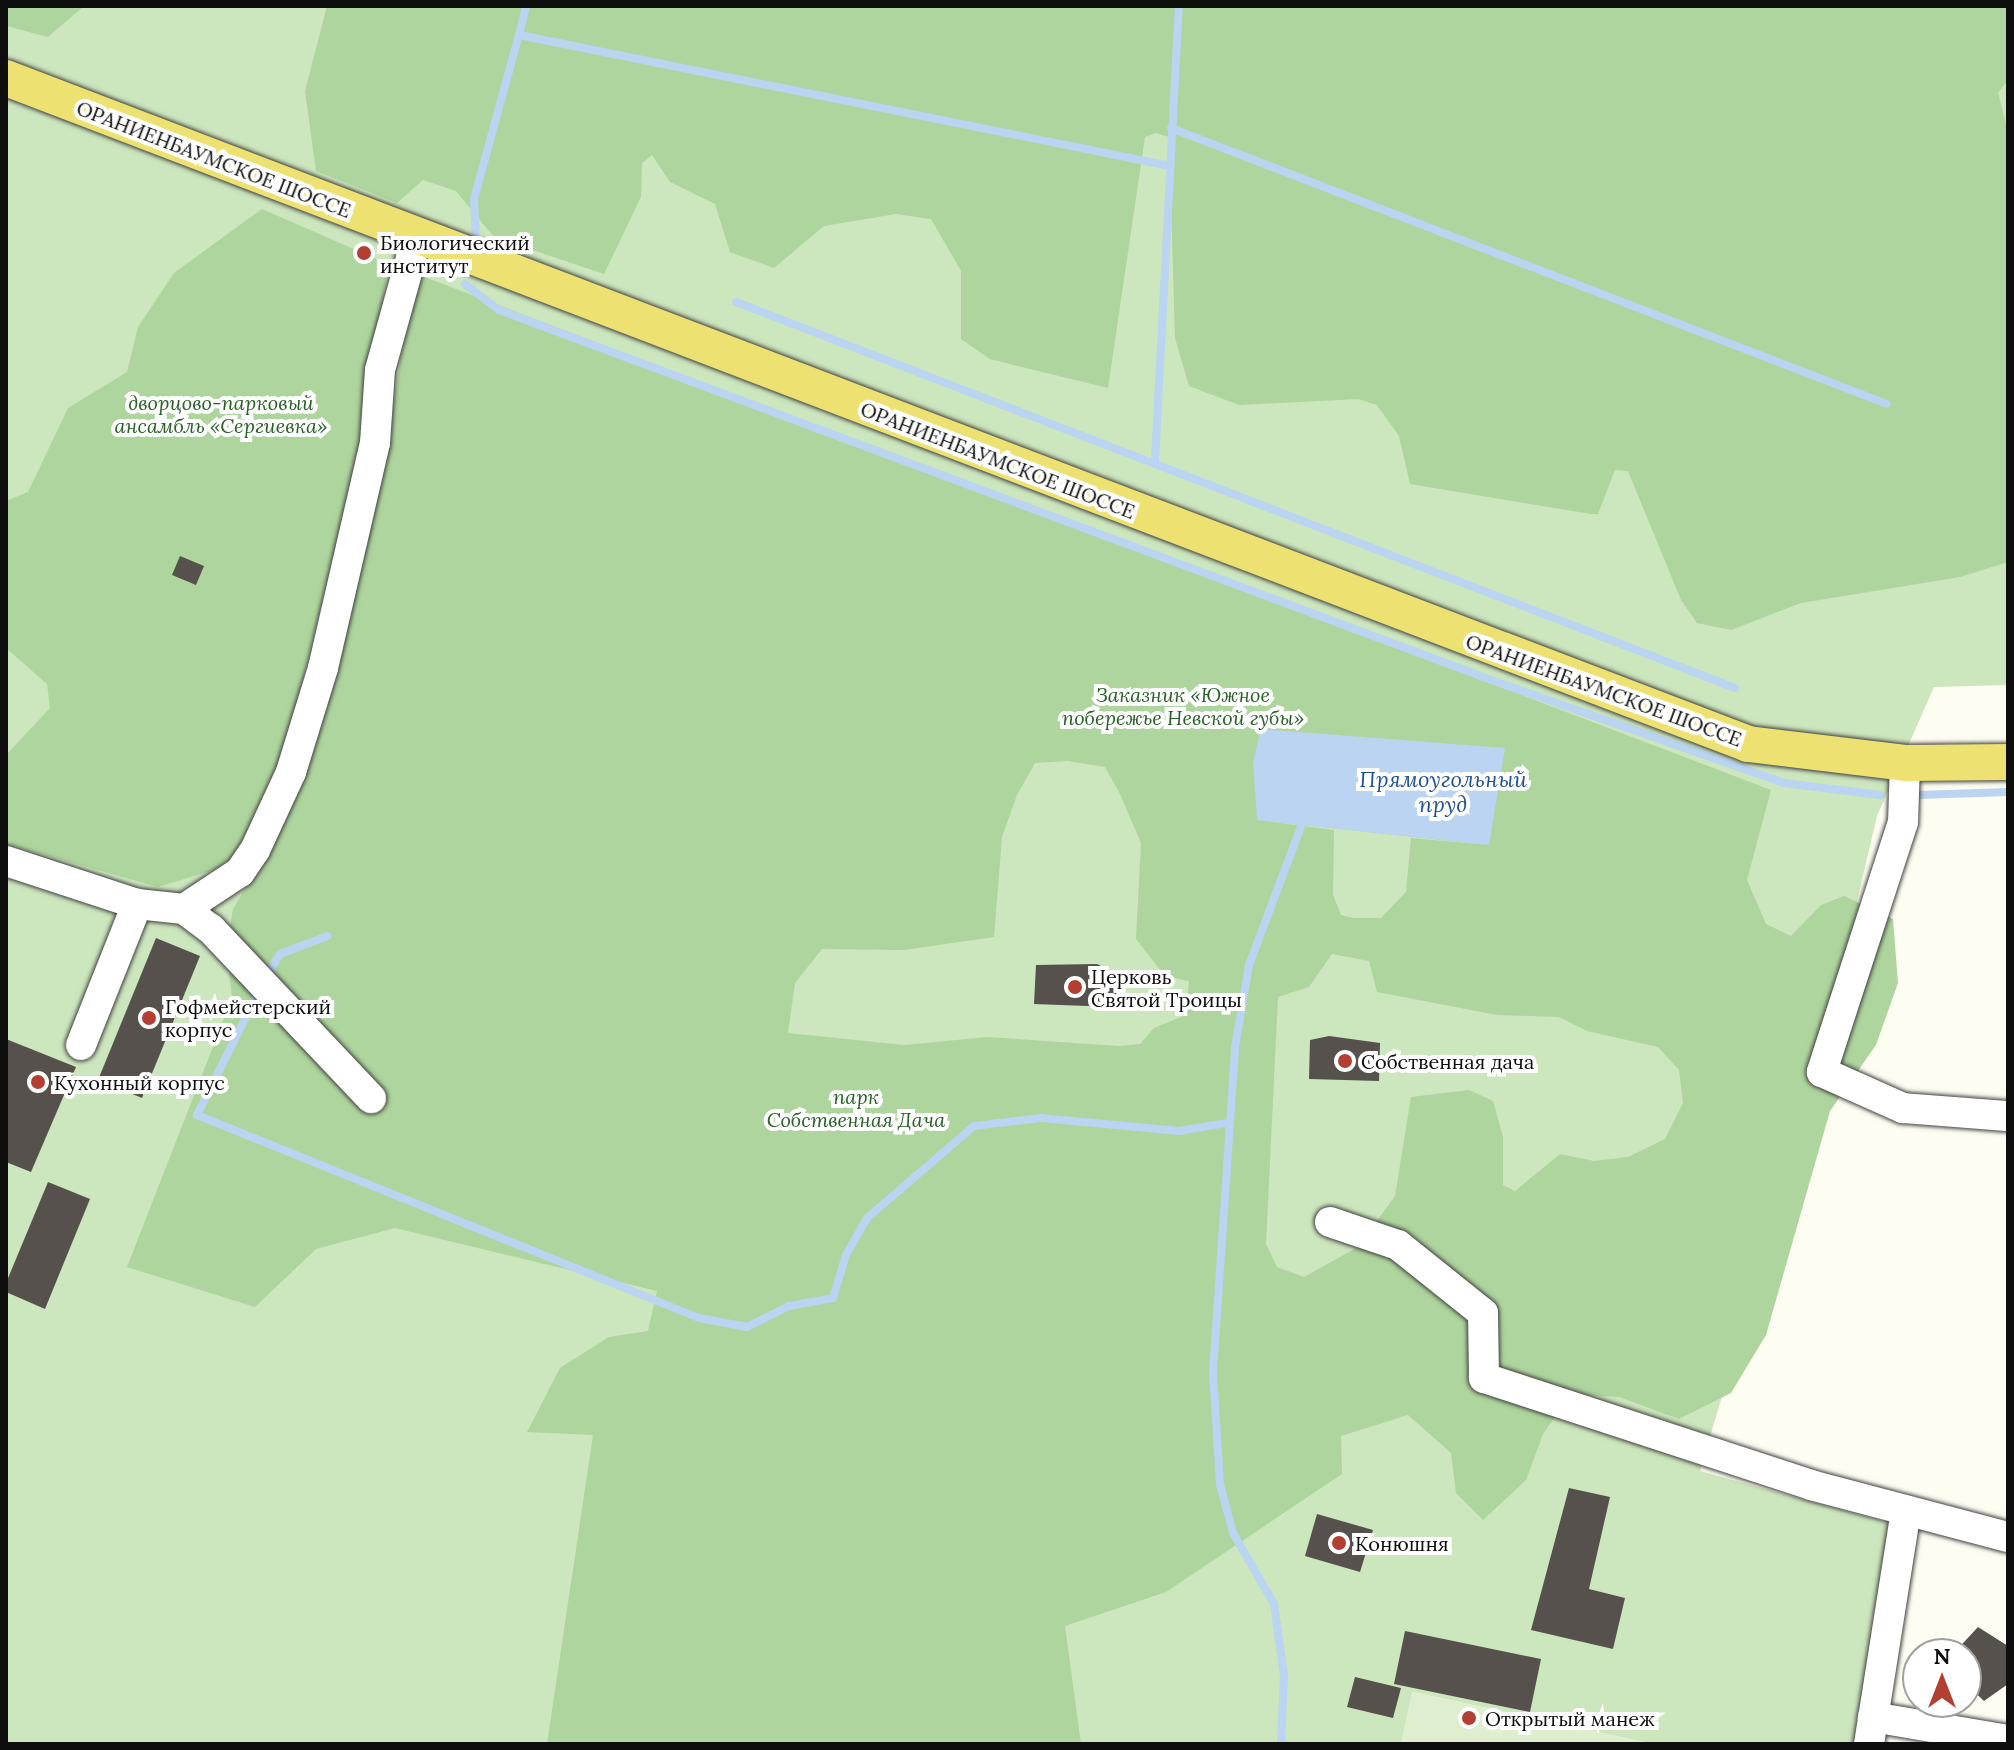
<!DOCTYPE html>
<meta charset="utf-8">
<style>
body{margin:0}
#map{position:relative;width:2014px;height:1750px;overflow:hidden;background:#fefdf1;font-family:Lora,serif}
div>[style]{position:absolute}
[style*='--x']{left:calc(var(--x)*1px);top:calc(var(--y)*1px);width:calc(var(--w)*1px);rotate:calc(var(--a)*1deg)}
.green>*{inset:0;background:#cce6bd}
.forest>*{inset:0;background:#aed59d}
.pitch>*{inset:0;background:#deeece}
.water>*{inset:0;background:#bad4f1}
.stream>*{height:8px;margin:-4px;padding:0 4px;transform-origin:4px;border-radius:4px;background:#bad4f1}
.building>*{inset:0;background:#56514c}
.roads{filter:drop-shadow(0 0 2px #414141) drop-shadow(0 0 2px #414141)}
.minor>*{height:30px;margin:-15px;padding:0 15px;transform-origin:15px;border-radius:15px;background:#fff}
.major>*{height:36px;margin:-18px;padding:0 18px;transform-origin:18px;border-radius:18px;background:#ede172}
.dots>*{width:22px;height:22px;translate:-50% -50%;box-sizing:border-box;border:4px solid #fff;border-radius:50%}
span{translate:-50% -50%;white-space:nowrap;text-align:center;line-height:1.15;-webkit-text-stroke:8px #fff;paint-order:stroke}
.street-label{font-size:20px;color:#0e0e0e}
.poi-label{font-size:20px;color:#0e0e0e}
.left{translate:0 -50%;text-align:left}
.park-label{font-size:20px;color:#276124;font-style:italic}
.water-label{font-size:22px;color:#225296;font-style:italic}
.frame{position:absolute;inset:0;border:8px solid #0e0e0e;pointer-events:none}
.north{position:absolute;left:1902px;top:1638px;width:80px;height:80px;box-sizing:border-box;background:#fff;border:2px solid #9f9f9f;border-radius:50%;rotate:0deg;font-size:22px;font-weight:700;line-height:32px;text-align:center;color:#0e0e0e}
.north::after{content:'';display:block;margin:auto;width:28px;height:36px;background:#b33f32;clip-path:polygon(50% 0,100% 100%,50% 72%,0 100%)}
</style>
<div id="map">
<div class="green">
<div style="clip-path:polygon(6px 6px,2008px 6px,2008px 685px,1934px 687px,1877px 816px,1814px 1084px,1700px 1471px,1897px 1525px,1861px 1744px,1653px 1744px,1413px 1692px,1401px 1744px,6px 1744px)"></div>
</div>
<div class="forest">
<div style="clip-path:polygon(6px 6px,84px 6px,48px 37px,6px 26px)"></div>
<div style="clip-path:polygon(327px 6px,2008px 6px,2008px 80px,1998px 93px,2008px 132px,2008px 562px,1960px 577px,1801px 603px,1731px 630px,1697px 623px,1681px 600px,1628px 471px,1615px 470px,1598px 514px,1591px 514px,1410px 484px,1399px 436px,1377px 405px,1358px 399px,1239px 405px,1189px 386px,1175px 338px,1169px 137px,1156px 133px,1145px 137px,1108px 388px,990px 359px,961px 339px,961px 271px,931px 219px,896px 214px,824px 226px,774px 268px,730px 252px,715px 204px,670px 182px,652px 155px,642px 163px,641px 197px,604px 274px,494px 237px,456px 191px,423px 180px,397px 203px,316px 171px,305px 91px)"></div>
<div style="clip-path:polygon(262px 209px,388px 264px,361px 447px,280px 772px,230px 865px,158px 887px,6px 844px,6px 755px,50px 708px,47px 684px,6px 648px,6px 501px,28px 492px,68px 408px,127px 372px,138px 327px,174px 273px)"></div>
<div style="clip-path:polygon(evenodd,414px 273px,1771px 790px,1747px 880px,1766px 924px,1791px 936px,1821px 905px,1844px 896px,1893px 919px,1898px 983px,1876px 1045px,1830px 1111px,1766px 1335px,1731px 1393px,1679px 1419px,1619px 1397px,1571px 1394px,1543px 1434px,1526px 1480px,1483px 1520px,1456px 1493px,1451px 1453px,1408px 1415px,1341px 1436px,1342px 1474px,1166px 1592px,1065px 1626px,1081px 1744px,547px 1744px,593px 1435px,527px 1432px,560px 1368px,609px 1337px,648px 1331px,657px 1291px,395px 1228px,316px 1249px,255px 1307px,127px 1267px,232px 998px,226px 947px,233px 909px,267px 852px,345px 622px,381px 485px,414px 273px,1068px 761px,1105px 767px,1120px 794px,1141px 843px,1136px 939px,1165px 976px,1189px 981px,1186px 1015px,1154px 1028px,1140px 1044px,1119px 1046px,988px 1037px,904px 1045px,788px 1033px,795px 983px,822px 949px,904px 950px,994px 937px,1002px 837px,1017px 795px,1035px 763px,1068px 761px,414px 273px,1257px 820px,1489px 845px,1411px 838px,1406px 892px,1381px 918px,1354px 918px,1341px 915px,1333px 895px,1334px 830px,1257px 820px,414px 273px,1332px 954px,1369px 961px,1377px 992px,1497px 1015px,1559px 1017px,1587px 1031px,1658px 1047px,1679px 1070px,1683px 1103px,1665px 1139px,1628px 1157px,1594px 1161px,1560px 1154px,1515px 1191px,1503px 1185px,1503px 1137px,1493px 1101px,1469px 1090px,1411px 1097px,1395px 1196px,1358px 1247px,1304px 1277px,1277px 1267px,1266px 1244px,1278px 997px,1309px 987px,1332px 954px)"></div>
</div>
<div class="pitch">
<div style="clip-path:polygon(1412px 1692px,1653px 1744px,1401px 1744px)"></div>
</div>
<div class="water">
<div style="clip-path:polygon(1261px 729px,1505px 748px,1489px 845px,1257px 820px,1253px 762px)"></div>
</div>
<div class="stream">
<div style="--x:519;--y:35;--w:30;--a:-76"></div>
<div style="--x:1171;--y:128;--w:767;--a:21.08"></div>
<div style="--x:476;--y:240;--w:41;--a:-92.8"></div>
<div style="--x:474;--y:199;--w:170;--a:-74.7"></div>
<div style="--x:519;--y:35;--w:664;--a:11.38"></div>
<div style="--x:465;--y:284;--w:43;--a:37.4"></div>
<div style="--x:499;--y:310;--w:1050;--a:20.45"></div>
<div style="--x:1483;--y:677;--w:319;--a:19.4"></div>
<div style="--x:1784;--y:783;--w:97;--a:7.1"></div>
<div style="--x:736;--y:302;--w:1071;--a:21.13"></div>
<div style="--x:1155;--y:460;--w:455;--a:-87"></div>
<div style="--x:1918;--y:795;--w:90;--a:-1.9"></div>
<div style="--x:266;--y:978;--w:28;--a:-60"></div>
<div style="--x:280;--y:954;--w:51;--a:-20.6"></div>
<div style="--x:259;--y:991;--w:139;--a:116.6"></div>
<div style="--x:197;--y:1115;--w:541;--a:22.02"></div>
<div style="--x:699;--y:1318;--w:49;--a:10.6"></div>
<div style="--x:747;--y:1327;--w:47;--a:-26.6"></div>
<div style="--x:789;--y:1306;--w:45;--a:-10.3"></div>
<div style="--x:833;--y:1298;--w:45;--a:-73.2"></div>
<div style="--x:846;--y:1255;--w:43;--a:-60.4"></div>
<div style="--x:867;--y:1218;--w:141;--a:-40.7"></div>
<div style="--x:974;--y:1126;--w:67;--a:-6.8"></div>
<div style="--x:1041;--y:1118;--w:139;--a:5.4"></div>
<div style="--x:1179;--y:1131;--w:49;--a:-9.5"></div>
<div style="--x:1281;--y:1744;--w:68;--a:-87.5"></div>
<div style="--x:1284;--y:1676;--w:73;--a:-97.9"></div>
<div style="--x:1274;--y:1604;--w:82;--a:-120"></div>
<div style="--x:1233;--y:1533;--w:51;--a:-104.9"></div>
<div style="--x:1220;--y:1484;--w:112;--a:-93.6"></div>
<div style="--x:1213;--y:1372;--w:326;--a:-86.1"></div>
<div style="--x:1235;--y:1047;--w:83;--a:-80.3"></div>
<div style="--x:1249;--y:965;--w:147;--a:-69.4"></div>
</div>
<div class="building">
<div style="clip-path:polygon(180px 556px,204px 566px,196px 585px,172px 575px)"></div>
<div style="clip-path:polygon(156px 938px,200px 956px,142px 1098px,98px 1080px)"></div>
<div style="clip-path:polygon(1097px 964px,1119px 975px,1114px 1007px,1034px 1004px,1036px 965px)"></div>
<div style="clip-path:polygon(1329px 1036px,1380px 1043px,1379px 1081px,1309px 1079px,1310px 1040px)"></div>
<div style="clip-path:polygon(6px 1039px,76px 1067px,31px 1172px,6px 1162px)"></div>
<div style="clip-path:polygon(48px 1182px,90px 1199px,45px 1309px,6px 1292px,6px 1283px)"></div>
<div style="clip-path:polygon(1569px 1488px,1610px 1497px,1589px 1589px,1625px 1598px,1613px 1649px,1531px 1630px)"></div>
<div style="clip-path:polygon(1317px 1514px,1373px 1530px,1360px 1572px,1305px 1556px)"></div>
<div style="clip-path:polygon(1978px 1627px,2008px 1646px,2008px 1684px,1984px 1701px,1966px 1684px,1966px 1654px,1953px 1654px)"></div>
<div style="clip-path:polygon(1405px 1631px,1541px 1659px,1530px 1712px,1394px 1684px)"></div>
<div style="clip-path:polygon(1355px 1677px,1401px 1688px,1393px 1718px,1347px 1707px)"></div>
</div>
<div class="roads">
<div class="minor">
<div style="--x:1905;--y:763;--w:59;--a:91.9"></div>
<div style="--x:1903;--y:822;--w:263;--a:108"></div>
<div style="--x:1822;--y:1072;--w:89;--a:24"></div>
<div style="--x:1903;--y:1108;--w:105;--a:4.4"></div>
<div style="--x:6;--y:861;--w:138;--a:18.2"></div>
<div style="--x:137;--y:904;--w:47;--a:6.1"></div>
<div style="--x:184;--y:909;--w:67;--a:-33.5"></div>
<div style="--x:240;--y:872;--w:27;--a:-56"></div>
<div style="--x:255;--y:850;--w:86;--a:-65.2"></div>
<div style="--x:291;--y:772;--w:109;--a:-72.9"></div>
<div style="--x:323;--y:668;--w:231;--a:-77"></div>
<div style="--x:375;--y:443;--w:73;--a:-86.1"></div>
<div style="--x:380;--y:370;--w:138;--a:-74.5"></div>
<div style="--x:184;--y:909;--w:34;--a:37"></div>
<div style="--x:211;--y:929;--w:233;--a:46.6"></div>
<div style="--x:81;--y:1045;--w:152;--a:-68.3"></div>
<div style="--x:1330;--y:1222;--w:72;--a:18.7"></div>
<div style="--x:1398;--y:1245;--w:109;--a:38.7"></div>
<div style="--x:1483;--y:1313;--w:65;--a:89.1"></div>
<div style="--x:1484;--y:1378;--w:344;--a:18.1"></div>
<div style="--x:1811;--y:1485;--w:204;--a:14.8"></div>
<div style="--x:1873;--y:1717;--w:137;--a:9.7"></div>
<div style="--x:1869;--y:1744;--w:236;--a:-81"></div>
</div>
<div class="major">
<div style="--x:6;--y:78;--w:1865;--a:20.92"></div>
<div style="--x:1748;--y:744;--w:158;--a:6.9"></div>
<div style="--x:1905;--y:763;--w:103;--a:-0.6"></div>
</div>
</div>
<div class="dots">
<div style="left:364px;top:253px;background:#b33f32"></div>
<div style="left:1075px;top:987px;background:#b33f32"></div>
<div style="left:149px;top:1018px;background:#b33f32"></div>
<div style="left:1345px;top:1061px;background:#b33f32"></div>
<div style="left:38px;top:1082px;background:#b33f32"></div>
<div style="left:1339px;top:1543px;background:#b33f32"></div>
<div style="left:1469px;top:1718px;background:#b33f32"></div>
</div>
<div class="street-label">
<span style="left:214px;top:159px;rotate:21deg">ОРАНИЕНБАУМСКОЕ ШОССЕ</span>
<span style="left:998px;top:460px;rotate:21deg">ОРАНИЕНБАУМСКОЕ ШОССЕ</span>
<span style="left:1604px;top:690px;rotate:20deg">ОРАНИЕНБАУМСКОЕ ШОССЕ</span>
</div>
<div class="poi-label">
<span class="left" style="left:380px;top:254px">Биологический<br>институт</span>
<span class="left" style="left:1091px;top:988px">Церковь<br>Святой Троицы</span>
<span class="left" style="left:165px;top:1018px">Гофмейстерский<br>корпус</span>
<span class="left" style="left:1361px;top:1061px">Собственная дача</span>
<span class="left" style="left:54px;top:1082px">Кухонный корпус</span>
<span class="left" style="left:1355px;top:1543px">Конюшня</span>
<span class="left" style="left:1485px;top:1718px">Открытый манеж</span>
</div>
<div class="park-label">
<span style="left:221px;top:414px">дворцово-парковый<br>ансамбль «Сергиевка»</span>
<span style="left:1183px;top:706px">Заказник «Южное<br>побережье Невской губы»</span>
<span style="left:856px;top:1108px">парк<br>Собственная Дача</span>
</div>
<div class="water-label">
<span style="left:1443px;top:792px">Прямоугольный<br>пруд</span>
</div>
<div class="frame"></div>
<div class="north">N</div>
</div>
